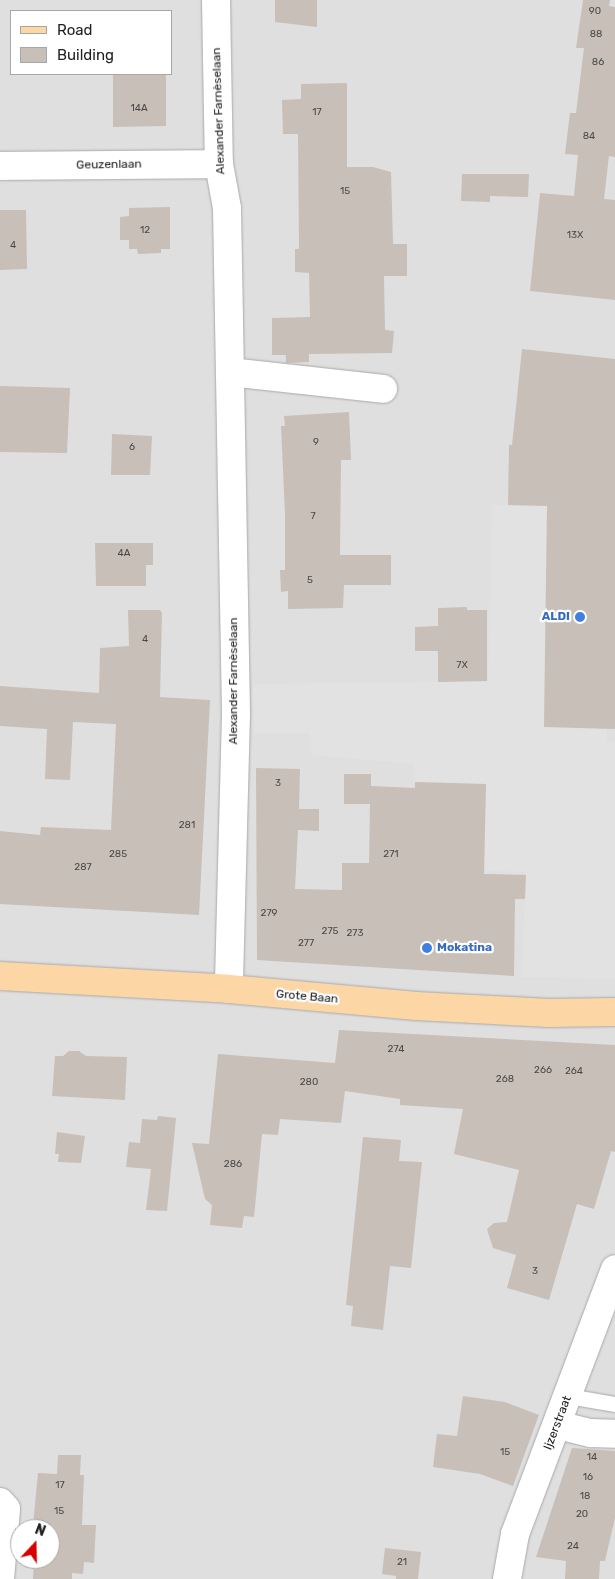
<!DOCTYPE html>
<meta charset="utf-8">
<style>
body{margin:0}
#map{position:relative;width:615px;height:1579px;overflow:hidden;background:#f2efe9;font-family:Rubik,sans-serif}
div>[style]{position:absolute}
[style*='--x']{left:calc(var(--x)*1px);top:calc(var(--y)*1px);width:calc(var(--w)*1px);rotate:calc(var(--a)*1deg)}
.residential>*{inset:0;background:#e0dfdf}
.parking>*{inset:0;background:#e2e2e2}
.building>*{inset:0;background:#c7bfb8}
.roads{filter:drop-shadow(0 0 1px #a9a9a9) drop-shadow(0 0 1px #a9a9a9)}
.service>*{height:15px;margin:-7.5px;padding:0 7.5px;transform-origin:7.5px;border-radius:7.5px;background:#fff}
.minor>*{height:28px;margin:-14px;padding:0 14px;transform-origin:14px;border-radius:14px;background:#fff}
.primary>*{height:28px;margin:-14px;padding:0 14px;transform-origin:14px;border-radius:14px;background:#fcd6a4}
.dots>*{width:14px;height:14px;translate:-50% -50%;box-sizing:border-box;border:2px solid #fff;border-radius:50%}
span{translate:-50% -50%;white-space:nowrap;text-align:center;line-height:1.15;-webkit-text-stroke:4.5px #fff;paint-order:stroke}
.number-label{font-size:10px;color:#4b4948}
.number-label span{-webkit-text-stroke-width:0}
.street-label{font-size:12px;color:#222}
.shop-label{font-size:12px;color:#366cbe;font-weight:700}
.right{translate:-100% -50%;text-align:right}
.left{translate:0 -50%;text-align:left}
.legend{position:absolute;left:10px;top:10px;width:162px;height:65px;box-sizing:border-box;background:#fff;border:1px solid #a7a7a7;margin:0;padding:6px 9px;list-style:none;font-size:15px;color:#222}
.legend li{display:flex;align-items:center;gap:10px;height:25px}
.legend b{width:25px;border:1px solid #a7a7a7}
.north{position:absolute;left:10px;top:1519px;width:50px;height:50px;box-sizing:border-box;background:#fff;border:1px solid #a7a7a7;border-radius:50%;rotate:21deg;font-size:14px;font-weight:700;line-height:20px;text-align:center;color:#222}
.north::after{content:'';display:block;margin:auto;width:18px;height:22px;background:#d40000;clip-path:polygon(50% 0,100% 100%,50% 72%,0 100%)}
</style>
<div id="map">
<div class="residential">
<div style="clip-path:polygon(evenodd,0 0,615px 0,615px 1579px,0 1579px,0 0,11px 11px,171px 11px,171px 74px,11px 74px,11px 11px,0 0,20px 1529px,50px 1529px,50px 1559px,20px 1559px,20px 1529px)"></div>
</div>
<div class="parking">
<div style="clip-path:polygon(492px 505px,547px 506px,544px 727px,607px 729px,607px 742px,615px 742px,615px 979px,521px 977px,526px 872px,484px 871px,486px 784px,415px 782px,414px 764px,311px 755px,310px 733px,254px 734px,253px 684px,488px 681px)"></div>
</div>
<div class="building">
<div style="clip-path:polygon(275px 0,317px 0,317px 27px,275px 22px)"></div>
<div style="clip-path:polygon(583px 0,610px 0,609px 6px,615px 7px,615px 157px,609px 156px,604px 199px,615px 200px,615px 300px,530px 291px,540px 193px,574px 196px,578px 155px,565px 154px,570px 113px,576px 113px,584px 48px,576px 48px)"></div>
<div style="clip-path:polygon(113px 74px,166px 74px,166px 126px,113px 127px)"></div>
<div style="clip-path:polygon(347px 83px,347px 167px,373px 167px,391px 172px,393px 244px,407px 244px,407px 276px,384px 276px,385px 330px,394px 331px,392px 353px,309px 354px,309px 362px,286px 363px,286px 355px,272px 355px,272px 318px,310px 317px,309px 273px,295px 272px,295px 249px,299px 249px,298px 134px,283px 134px,282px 100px,301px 99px,301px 84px)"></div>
<div style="clip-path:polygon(462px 174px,529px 174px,528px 197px,490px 196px,490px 202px,461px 201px)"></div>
<div style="clip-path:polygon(170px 207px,170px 249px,161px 249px,161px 253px,138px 254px,137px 249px,129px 249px,129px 240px,120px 240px,120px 217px,129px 216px,129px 208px)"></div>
<div style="clip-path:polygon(0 210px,26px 210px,27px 269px,0 270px)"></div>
<div style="clip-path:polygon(522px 349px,615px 359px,615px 729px,544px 727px,547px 506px,508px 505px,509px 445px,512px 445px)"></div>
<div style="clip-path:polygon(0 386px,70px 388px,67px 453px,0 452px)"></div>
<div style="clip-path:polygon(349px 412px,351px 460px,341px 460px,340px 555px,391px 555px,391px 585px,344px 585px,343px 608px,288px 609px,288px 591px,281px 592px,280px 570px,285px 570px,285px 514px,281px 426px,285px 426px,284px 416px)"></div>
<div style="clip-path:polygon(112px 434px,152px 436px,150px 475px,111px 475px)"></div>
<div style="clip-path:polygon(95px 543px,153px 543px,153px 565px,146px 565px,146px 586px,96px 586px)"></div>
<div style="clip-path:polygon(467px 607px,467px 610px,487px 610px,487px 681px,438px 682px,438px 651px,415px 651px,415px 627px,438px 626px,438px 608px)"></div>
<div style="clip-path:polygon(128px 610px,160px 610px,162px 613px,160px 697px,210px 700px,199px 915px,0 904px,0 831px,40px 835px,41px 827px,111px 830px,116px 724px,73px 722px,70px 780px,45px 779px,47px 729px,0 726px,0 686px,99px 693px,100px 648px,129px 646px)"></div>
<div style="clip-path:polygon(256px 768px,300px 769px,299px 809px,319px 809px,319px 831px,298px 830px,295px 889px,342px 890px,342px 863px,369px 863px,370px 804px,344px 804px,344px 774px,371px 774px,371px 786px,415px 788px,415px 782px,486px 784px,484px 874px,526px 875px,525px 899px,515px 899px,514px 976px,257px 960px)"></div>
<div style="clip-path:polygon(339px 1030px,615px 1045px,615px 1152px,611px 1151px,594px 1209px,577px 1204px,549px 1300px,507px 1288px,516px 1255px,493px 1248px,487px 1229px,494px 1223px,507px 1222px,519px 1170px,454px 1154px,463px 1109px,400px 1105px,400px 1099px,345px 1091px,341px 1123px,280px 1119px,278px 1135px,262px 1134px,254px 1217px,244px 1216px,242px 1228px,210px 1225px,212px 1205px,205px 1199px,192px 1143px,209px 1144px,218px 1054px,335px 1063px)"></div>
<div style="clip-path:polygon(69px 1051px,79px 1051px,86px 1056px,127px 1057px,125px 1100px,52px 1096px,55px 1056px,63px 1056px)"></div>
<div style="clip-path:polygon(158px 1116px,176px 1118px,167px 1211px,146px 1210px,151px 1169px,126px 1167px,129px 1142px,140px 1143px,142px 1119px,157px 1120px)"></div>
<div style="clip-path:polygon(57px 1132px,85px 1136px,81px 1163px,58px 1162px,59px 1154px,55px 1154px)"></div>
<div style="clip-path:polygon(363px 1137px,401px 1140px,399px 1161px,422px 1162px,411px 1268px,390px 1266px,383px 1330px,351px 1326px,353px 1306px,346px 1305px)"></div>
<div style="clip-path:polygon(463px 1396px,505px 1402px,539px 1415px,513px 1486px,480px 1474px,433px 1467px,437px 1434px,457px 1436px)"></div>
<div style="clip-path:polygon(572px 1448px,615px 1451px,615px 1518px,605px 1561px,600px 1561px,599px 1579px,565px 1579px,566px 1561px,536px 1557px)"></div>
<div style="clip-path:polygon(58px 1455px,81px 1455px,80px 1475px,84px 1475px,82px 1525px,96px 1525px,94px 1563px,84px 1562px,83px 1574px,72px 1573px,72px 1579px,33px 1579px,34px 1559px,50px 1559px,50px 1529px,36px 1529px,33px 1525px,38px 1473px,57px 1474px)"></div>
<div style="clip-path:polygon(385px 1548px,421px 1552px,418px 1579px,396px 1579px,396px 1576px,382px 1574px)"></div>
</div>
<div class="roads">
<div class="service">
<div style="--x:568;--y:1396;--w:48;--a:9.7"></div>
</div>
<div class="minor">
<div style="--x:216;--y:0;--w:164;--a:89"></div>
<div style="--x:219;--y:164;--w:45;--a:79.7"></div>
<div style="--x:227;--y:208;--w:506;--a:88.98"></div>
<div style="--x:236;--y:714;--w:275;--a:91.5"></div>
<div style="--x:0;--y:166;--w:219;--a:-0.5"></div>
<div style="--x:230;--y:372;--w:154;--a:6.3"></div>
<div style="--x:558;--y:1425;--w:34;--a:14"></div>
<div style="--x:591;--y:1433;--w:24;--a:2"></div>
<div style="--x:0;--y:1502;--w:9;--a:49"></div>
<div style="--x:6;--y:1509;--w:70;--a:94.9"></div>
<div style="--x:507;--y:1579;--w:46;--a:-79.9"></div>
<div style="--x:515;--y:1534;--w:283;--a:-69.3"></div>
</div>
<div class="primary">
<div style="--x:0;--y:976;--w:229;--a:3.2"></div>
<div style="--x:229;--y:989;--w:188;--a:5.2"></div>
<div style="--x:416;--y:1006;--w:133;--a:3"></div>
<div style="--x:549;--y:1013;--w:66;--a:-0.9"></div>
</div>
</div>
<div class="dots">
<div style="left:580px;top:617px;background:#3f7fe0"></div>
<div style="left:427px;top:948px;background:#3f7fe0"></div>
</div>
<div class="number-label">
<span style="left:595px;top:12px">90</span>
<span style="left:596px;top:35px">88</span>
<span style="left:598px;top:63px">86</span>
<span style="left:139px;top:109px">14A</span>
<span style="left:317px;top:113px">17</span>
<span style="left:589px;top:137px">84</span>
<span style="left:345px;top:192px">15</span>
<span style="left:145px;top:231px">12</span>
<span style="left:575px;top:236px">13X</span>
<span style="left:13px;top:246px">4</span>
<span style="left:316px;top:443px">9</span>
<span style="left:132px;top:448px">6</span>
<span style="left:313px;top:517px">7</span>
<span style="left:124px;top:554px">4A</span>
<span style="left:310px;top:581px">5</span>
<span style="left:145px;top:640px">4</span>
<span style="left:462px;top:666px">7X</span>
<span style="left:278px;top:784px">3</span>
<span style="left:187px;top:826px">281</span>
<span style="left:118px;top:855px">285</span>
<span style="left:391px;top:855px">271</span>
<span style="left:83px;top:868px">287</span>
<span style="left:269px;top:914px">279</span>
<span style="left:330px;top:932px">275</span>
<span style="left:355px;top:934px">273</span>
<span style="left:306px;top:944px">277</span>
<span style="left:396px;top:1050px">274</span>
<span style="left:543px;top:1071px">266</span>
<span style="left:574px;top:1072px">264</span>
<span style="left:505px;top:1080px">268</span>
<span style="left:309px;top:1083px">280</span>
<span style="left:233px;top:1165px">286</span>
<span style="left:535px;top:1272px">3</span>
<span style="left:505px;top:1453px">15</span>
<span style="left:592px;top:1458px">14</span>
<span style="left:588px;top:1478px">16</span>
<span style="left:60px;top:1486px">17</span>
<span style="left:585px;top:1497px">18</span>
<span style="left:59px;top:1512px">15</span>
<span style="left:582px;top:1515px">20</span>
<span style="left:573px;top:1547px">24</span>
<span style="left:402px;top:1563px">21</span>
</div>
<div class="street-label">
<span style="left:219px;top:111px;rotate:-92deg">Alexander Farnèselaan</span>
<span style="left:109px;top:165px;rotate:-1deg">Geuzenlaan</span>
<span style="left:234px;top:681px;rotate:-90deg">Alexander Farnèselaan</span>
<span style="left:307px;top:997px;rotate:5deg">Grote Baan</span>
<span style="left:558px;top:1423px;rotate:-69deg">Ijzerstraat</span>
</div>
<div class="shop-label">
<span class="right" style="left:570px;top:617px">ALDI</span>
<span class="left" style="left:437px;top:948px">Mokatina</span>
</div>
<ul class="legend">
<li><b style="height:6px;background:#fcd6a4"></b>Road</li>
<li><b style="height:14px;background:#c7bfb8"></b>Building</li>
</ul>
<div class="north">N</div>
</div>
